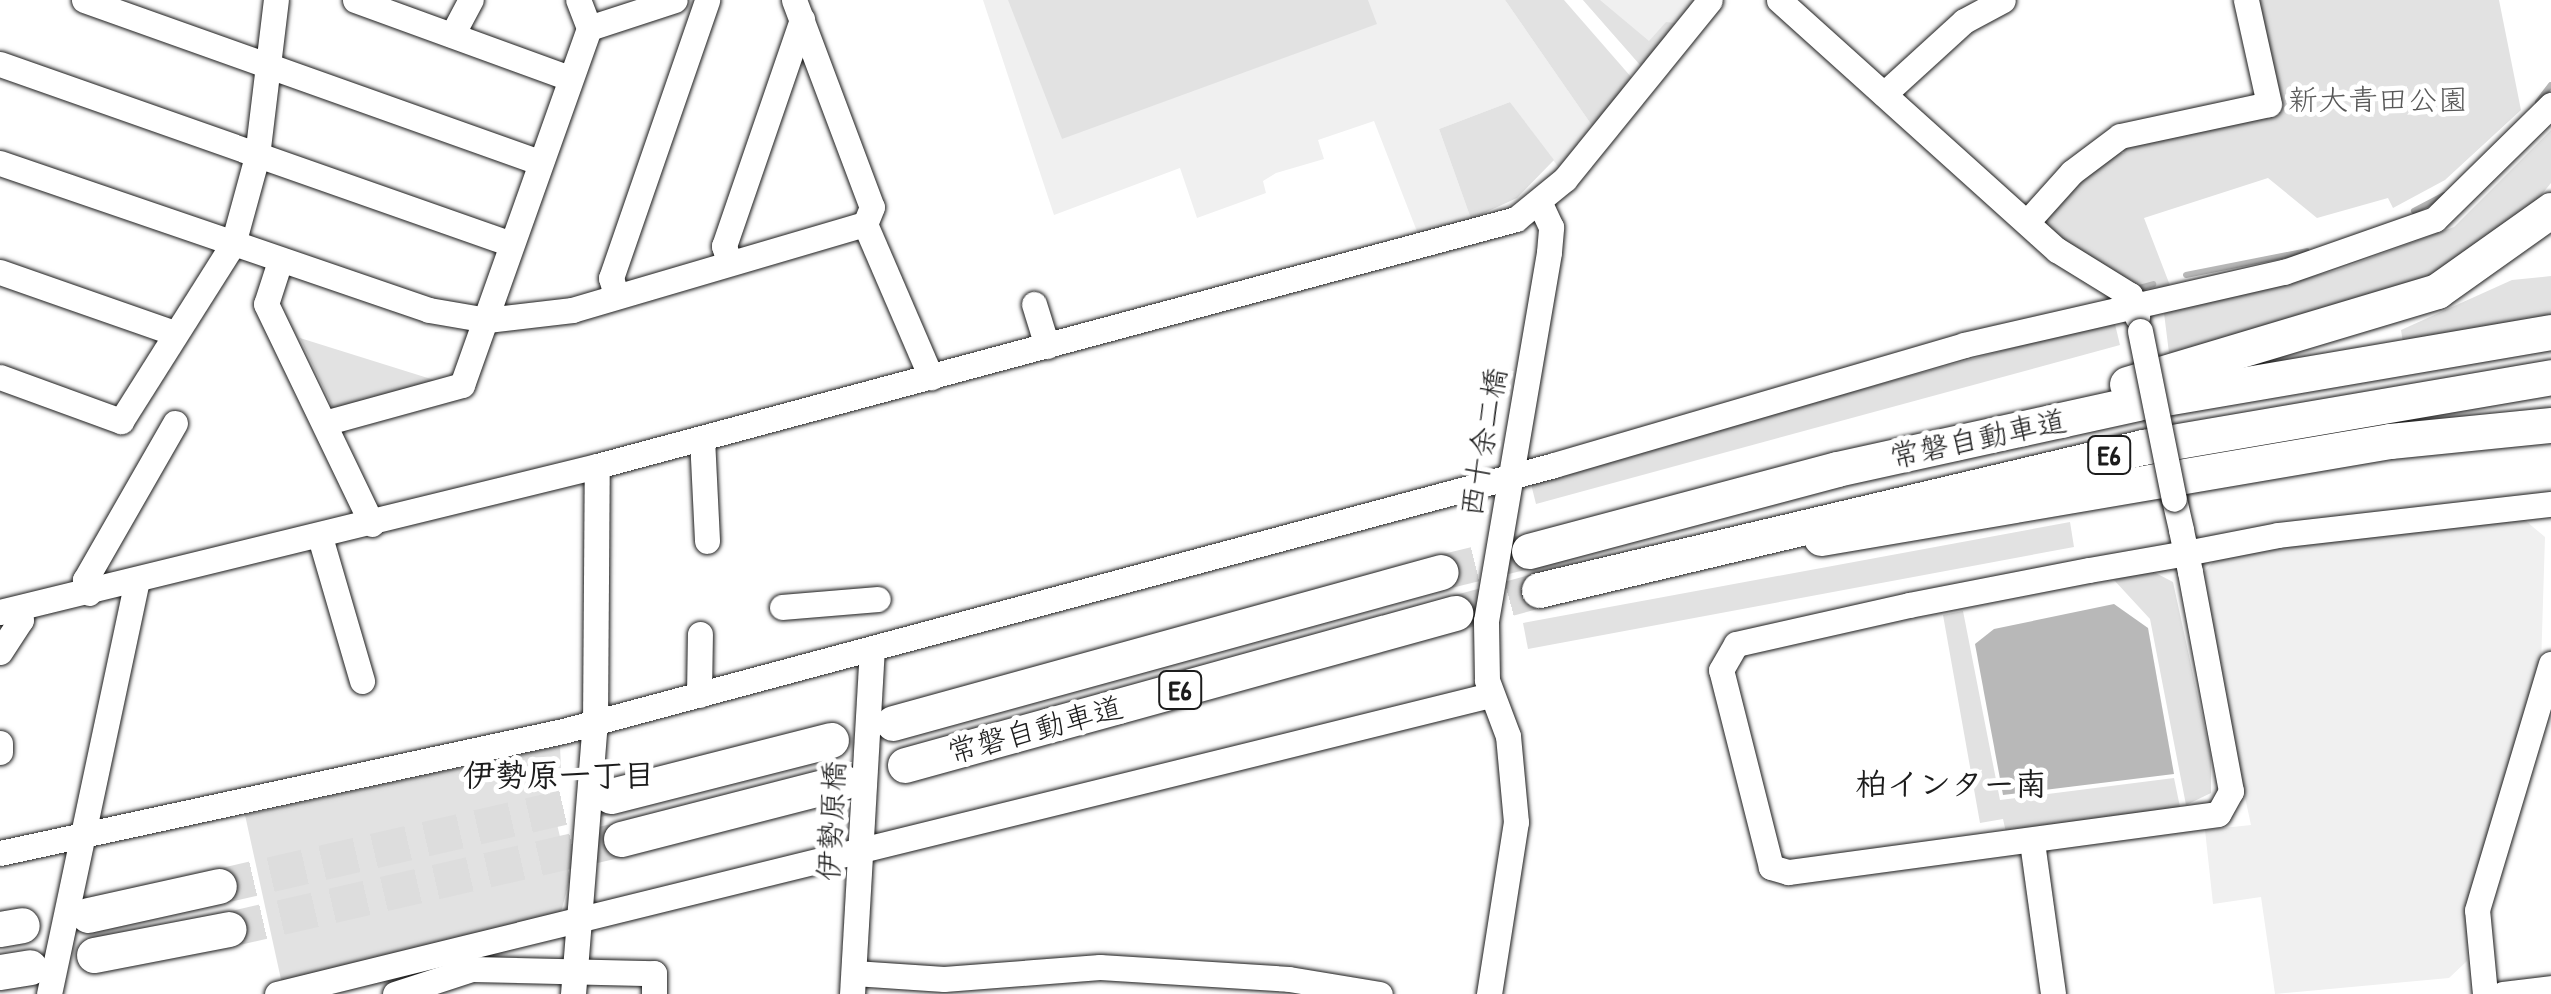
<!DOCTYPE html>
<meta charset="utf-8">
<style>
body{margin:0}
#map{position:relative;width:2551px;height:994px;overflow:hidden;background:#fff;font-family:"Patrick Hand","Klee One",sans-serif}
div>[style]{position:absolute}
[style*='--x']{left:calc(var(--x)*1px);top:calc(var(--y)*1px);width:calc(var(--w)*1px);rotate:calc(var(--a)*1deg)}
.built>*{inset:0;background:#f0f0f0}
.green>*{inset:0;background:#e2e2e2}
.water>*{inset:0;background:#b8b8b8}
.stream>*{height:6px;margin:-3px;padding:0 3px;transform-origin:3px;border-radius:3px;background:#b8b8b8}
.highway-tunnel>*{height:35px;margin-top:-17.5px;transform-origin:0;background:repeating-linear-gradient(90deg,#ddd 0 35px,transparent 0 53px)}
.roads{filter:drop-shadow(0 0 2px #1c1c1c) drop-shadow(0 0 2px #1c1c1c)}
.minor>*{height:25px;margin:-12.5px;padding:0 12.5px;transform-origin:12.5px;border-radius:12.5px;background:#fff}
.highway>*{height:35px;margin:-17.5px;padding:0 17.5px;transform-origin:17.5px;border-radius:17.5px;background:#fff}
.bridges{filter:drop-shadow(0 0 2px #1c1c1c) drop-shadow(0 0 2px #1c1c1c)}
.minor-bridge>*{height:25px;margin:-12.5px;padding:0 12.5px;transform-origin:12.5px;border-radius:12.5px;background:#fff}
span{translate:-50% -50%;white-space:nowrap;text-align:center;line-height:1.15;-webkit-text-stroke:10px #fff;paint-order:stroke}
.shield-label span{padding:2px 8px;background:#fff;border:2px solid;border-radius:8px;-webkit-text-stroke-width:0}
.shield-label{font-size:28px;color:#1c1c1c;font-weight:700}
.park-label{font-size:30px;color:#575757}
.street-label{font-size:30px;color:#1c1c1c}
.neighbourhood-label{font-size:32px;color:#1c1c1c;font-weight:700}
</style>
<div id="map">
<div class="built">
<div style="clip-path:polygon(983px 0,1505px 0,1593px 127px,1559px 168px,1510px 102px,1439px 129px,1471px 219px,1418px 234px,1374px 121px,1318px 140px,1324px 159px,1276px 173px,1263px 181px,1266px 193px,1197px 218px,1180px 168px,1054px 215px)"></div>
<div style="clip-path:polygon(1583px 0,1696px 0,1641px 66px)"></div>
<div style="clip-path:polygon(2520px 516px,2545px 537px,2541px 666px,2467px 915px,2467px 961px,2449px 978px,2275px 994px,2261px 897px,2213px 904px,2205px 830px,2251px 825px,2198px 580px,2218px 556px)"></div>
</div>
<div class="green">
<div style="clip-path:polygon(1008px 0,1368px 0,1377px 24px,1062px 139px)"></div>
<div style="clip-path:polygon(1505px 0,1564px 0,1632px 78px,1593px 127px)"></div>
<div style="clip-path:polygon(1583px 0,1600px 0,1649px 41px,1666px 22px,1676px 23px,1641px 66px)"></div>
<div style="clip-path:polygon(2255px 0,2499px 0,2521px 110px,2445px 180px,2393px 208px,2388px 198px,2317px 218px,2268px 178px,2144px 218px,2171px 288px,2143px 293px,2046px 228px,2045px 214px,2111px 152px,2124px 153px,2121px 147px,2278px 110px)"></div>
<div style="clip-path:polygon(1510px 102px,1554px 160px,1517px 198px,1471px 219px,1439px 129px)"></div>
<div style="clip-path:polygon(2551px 130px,2551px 183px,2524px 216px,2440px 281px,2169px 353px,2164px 313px,2338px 270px,2454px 227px)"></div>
<div style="clip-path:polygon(2551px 276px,2551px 320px,2403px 342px,2401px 330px,2512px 280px)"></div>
<div style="clip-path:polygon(2114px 320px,2120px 345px,1536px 504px,1530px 480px)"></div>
<div style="clip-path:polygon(300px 338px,447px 384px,334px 410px)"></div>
<div style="clip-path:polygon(2070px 522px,2074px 547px,1528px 649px,1523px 623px)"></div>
<div style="clip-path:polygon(2150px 570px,2173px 582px,2211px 757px,2211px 793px,2186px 805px,2150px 619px,2114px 580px)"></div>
<div style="clip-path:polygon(1963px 611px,2000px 800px,2174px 778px,2180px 807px,2007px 837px,2003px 819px,1980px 823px,1943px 615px)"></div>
<div style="clip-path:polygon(560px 746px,561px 768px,547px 769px,547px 783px,570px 878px,559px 920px,282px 984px,245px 815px)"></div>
</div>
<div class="water">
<div style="clip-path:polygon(2114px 604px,2148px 628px,2174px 774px,2003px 795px,1975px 644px,1994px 629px)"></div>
</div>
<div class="stream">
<div style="--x:2538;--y:102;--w:21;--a:-53"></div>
<div style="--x:2414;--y:211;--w:34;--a:-28"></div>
<div style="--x:2186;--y:275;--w:123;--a:-11.2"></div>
<div style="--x:2136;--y:289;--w:18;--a:-16"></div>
</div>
<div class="highway-tunnel">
<div style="--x:1441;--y:572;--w:89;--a:-13.7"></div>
<div style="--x:1458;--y:612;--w:84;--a:-15.2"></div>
<div style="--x:219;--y:886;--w:402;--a:-12.9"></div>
<div style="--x:229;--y:929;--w:402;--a:-12.9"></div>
</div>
<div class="roads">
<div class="minor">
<div style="--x:84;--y:0;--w:484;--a:19.6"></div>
<div style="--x:355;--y:0;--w:228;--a:20"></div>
<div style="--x:794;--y:0;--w:221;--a:69.4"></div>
<div style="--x:872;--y:207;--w:18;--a:112"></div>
<div style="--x:865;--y:224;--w:167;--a:66.7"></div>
<div style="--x:1779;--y:0;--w:374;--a:42"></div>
<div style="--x:2057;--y:250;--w:86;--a:31.7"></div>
<div style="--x:2130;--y:295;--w:23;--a:72"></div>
<div style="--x:589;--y:28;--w:90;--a:-18"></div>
<div style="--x:452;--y:35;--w:40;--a:-62"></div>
<div style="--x:0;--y:64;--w:542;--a:19.4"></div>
<div style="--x:1884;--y:94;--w:108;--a:-42.4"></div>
<div style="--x:1964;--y:21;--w:44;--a:-28.3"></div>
<div style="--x:0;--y:163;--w:453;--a:18.9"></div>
<div style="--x:429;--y:310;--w:59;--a:9.8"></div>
<div style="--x:487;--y:320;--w:86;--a:-6.7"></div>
<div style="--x:572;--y:310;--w:305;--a:-16.4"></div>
<div style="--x:2027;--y:222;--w:67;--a:-48"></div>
<div style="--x:2072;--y:172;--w:60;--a:-36.9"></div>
<div style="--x:2120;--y:136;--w:152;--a:-12.1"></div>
<div style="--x:2269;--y:104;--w:107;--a:-102.5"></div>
<div style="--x:280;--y:261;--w:45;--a:108"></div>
<div style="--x:266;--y:304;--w:244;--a:64.3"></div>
<div style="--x:729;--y:262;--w:17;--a:-107"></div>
<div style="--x:724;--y:246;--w:240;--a:-71"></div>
<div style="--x:0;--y:272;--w:184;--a:19.3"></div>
<div style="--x:616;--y:295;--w:18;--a:-106"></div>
<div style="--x:611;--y:278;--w:294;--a:-70.9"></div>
<div style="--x:1034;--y:304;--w:44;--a:72.8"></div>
<div style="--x:0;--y:377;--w:129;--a:20"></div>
<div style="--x:121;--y:421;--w:209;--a:-57.7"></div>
<div style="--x:233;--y:244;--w:91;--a:-74.7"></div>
<div style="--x:257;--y:156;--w:157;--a:-83.1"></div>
<div style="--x:328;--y:422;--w:139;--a:-15.4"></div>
<div style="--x:462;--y:385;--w:379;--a:-70.4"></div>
<div style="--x:589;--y:28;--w:30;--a:-111"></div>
<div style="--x:702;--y:438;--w:103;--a:87.2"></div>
<div style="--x:2174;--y:499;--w:32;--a:77"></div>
<div style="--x:2181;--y:530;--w:24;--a:78"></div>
<div style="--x:2186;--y:553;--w:19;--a:78"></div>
<div style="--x:2190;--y:572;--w:223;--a:79.4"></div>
<div style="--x:2231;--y:791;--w:26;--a:119"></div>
<div style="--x:2218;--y:814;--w:434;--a:172.3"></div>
<div style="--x:1788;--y:872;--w:18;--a:-164"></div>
<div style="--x:1771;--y:867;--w:203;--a:-104.2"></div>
<div style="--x:1721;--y:670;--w:30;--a:-60"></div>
<div style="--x:1736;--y:644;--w:177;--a:-12.7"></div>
<div style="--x:1909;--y:605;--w:183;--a:-11"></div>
<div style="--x:2089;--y:570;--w:98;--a:-9.9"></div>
<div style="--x:2186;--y:553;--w:94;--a:-11.1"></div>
<div style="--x:2278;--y:535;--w:275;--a:-6.5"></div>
<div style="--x:320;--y:537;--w:150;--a:73.7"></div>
<div style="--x:89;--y:593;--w:14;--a:-107"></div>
<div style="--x:85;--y:580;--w:181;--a:-60.2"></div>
<div style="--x:782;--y:607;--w:96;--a:-4.8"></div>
<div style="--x:0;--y:612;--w:615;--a:-13.74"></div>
<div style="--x:597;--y:466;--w:952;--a:-15.04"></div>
<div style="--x:1516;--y:219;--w:63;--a:-39.2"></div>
<div style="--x:1565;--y:179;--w:230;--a:-51"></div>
<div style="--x:0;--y:652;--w:38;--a:-57"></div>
<div style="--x:21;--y:620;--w:12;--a:-99"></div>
<div style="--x:699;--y:695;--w:61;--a:-89.1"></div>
<div style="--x:0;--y:743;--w:9;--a:90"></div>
<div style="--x:2032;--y:842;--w:153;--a:82.1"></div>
<div style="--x:0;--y:853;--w:576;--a:-12.23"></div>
<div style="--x:563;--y:731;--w:1026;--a:-15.02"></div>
<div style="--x:1554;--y:465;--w:427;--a:-16.3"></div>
<div style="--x:1964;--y:345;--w:328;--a:-12.9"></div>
<div style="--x:2284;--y:272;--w:160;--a:-19.3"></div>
<div style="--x:2435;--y:219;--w:163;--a:-44.5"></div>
<div style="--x:854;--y:973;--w:90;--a:3.8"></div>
<div style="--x:944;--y:979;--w:156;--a:-4.4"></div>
<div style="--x:1100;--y:967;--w:189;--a:3.6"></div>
<div style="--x:1289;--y:979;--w:92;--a:9.4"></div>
<div style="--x:49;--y:994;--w:422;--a:-78"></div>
<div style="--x:277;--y:994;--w:1250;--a:-13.84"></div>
<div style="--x:395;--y:994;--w:81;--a:-18"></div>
<div style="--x:472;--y:969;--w:182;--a:1.3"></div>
<div style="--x:654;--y:973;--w:21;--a:90"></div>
<div style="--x:573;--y:994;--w:272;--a:-85.4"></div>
<div style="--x:595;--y:723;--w:257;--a:-89.6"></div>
<div style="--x:852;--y:994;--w:345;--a:-86.7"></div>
<div style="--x:1489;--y:994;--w:174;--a:-81.1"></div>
<div style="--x:1516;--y:822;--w:86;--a:-95.3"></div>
<div style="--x:1508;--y:736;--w:60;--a:-110.6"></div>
<div style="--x:1487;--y:680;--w:59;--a:-91"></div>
<div style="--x:1486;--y:621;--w:374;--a:-80.3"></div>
<div style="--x:1549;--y:252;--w:25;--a:-85"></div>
<div style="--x:1551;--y:227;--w:26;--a:-115"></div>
<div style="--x:2485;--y:994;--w:84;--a:-95.4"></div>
<div style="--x:2477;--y:910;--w:257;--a:-73.3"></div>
<div style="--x:2503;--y:994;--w:48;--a:-7.1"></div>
</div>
<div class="highway">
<div style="--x:2127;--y:384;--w:324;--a:-16.7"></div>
<div style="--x:2437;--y:291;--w:140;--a:-35.4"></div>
<div style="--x:1821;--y:538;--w:577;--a:-9.67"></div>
<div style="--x:2390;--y:441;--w:162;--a:-5.7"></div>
<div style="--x:1529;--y:551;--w:319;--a:-14.9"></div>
<div style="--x:1837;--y:469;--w:306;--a:-12.4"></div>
<div style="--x:2136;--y:403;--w:421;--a:-9.7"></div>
<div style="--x:1539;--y:590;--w:621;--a:-13.32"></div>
<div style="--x:2143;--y:447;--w:414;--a:-9.7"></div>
<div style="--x:893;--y:723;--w:568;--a:-15.41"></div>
<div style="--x:905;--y:765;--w:571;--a:-15.45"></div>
<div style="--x:611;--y:796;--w:227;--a:-14.3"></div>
<div style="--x:621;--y:839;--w:229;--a:-14.4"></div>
<div style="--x:88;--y:915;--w:134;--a:-12.5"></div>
<div style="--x:0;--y:929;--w:22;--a:-10"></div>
<div style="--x:94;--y:955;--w:137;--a:-10.9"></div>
<div style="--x:0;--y:972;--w:30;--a:-9"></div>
</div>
</div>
<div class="bridges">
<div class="minor-bridge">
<div style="--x:2140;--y:331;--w:171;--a:78.6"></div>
</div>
</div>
<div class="shield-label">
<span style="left:2109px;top:455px">E6</span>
<span style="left:1180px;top:690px">E6</span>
</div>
<div class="park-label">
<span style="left:2378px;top:99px">新大青田公園</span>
</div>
<div class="street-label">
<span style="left:1978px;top:438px;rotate:-12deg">常磐自動車道</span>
<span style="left:1483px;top:442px;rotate:-80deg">西十余二橋</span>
<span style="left:1035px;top:729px;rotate:-15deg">常磐自動車道</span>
<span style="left:831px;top:821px;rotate:-87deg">伊勢原橋</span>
</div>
<div class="neighbourhood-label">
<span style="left:559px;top:775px">伊勢原一丁目</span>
<span style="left:1951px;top:784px">柏インター南</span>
</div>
</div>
